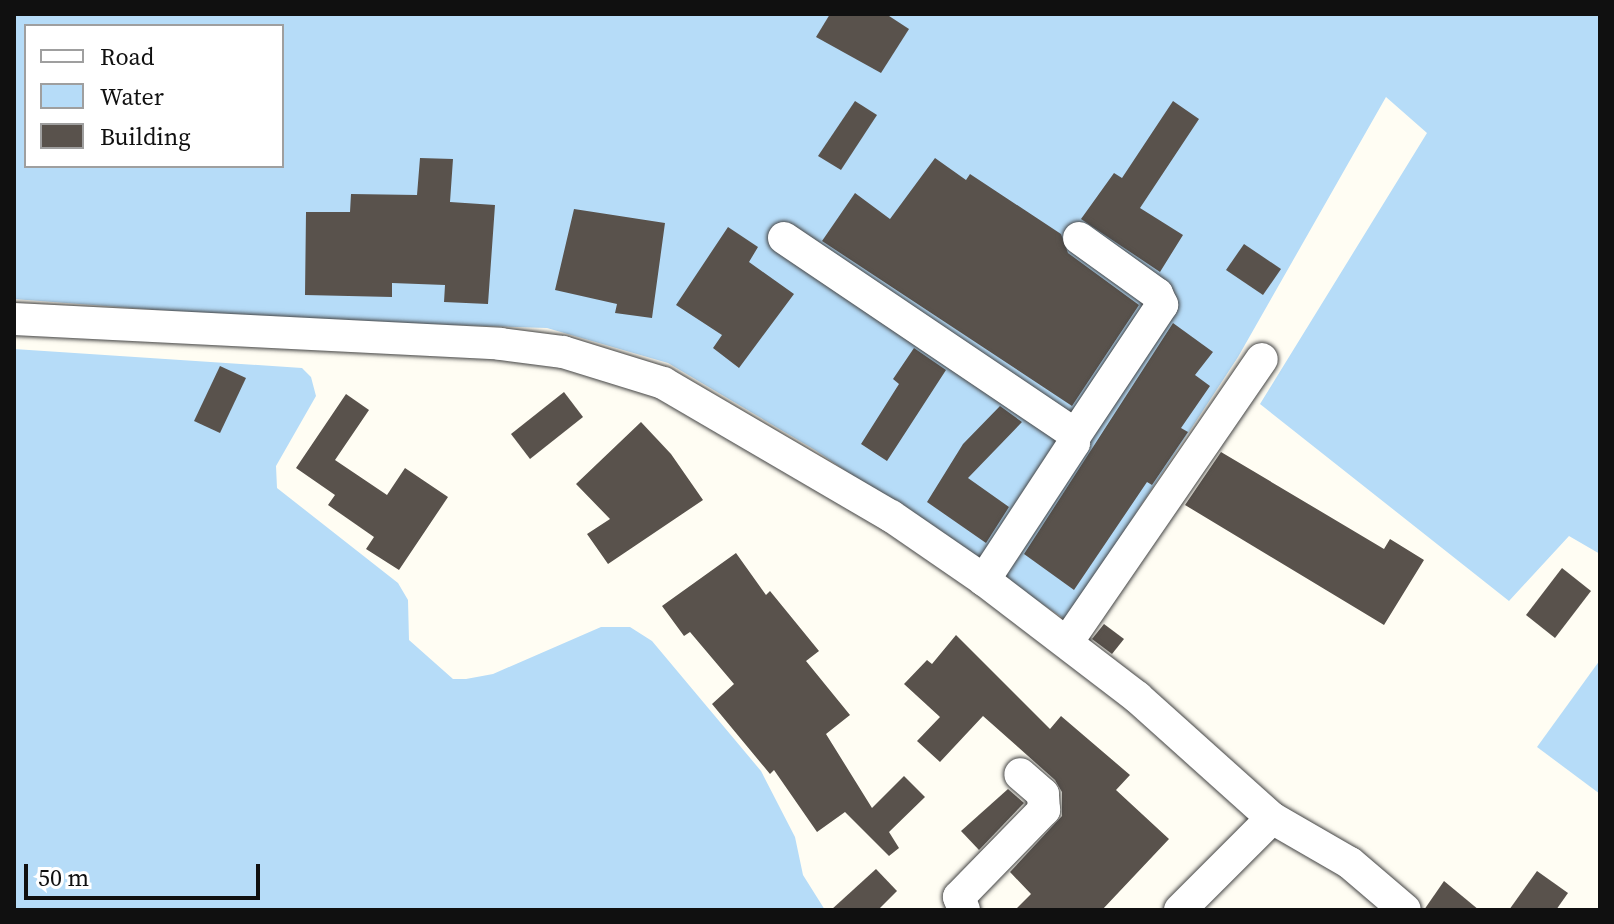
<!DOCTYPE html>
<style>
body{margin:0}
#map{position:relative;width:1614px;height:924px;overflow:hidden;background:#fffdf3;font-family:"Source Serif 4",serif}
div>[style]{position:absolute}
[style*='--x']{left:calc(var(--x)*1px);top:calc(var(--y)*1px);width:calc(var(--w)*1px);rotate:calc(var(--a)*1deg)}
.water>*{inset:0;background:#b6dcf8}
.building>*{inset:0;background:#59524c}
.roads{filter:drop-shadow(0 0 2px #434343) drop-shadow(0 0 2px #434343)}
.street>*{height:32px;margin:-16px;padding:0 16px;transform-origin:16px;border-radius:16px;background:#fff}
span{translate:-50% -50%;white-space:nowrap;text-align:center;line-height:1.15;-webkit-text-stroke:8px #fff;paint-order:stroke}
.frame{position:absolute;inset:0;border:16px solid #101010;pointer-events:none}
.legend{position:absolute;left:24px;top:24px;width:260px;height:144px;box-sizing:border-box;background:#fff;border:2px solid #9f9f9f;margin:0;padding:10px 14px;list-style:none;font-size:24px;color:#101010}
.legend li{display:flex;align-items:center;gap:16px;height:40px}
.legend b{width:40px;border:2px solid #9f9f9f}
.scale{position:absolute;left:24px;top:864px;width:236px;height:36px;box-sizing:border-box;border:4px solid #101010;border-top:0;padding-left:10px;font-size:24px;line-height:28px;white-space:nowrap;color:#101010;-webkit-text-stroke:6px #fff;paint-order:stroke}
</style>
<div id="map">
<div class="water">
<div style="clip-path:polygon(evenodd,14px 14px,1600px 14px,1600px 554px,1569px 536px,1509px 601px,1260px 404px,1427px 133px,1386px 97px,1238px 357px,1066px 620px,815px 450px,668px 363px,547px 328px,287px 320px,14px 299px,14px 14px,26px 26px,282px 26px,282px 166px,26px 166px,26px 26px)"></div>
<div style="clip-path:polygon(14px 349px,302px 368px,311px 377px,316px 396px,276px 466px,277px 488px,398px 583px,408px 600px,409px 640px,453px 679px,466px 679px,493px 674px,601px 627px,630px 627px,652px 641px,761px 771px,795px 837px,803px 875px,825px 910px,14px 910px)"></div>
<div style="clip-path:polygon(1600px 660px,1600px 794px,1537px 747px)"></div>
</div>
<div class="building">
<div style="clip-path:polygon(830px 14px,886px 14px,909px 29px,881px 73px,816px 37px)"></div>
<div style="clip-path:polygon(855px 101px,877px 115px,841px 170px,818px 156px)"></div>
<div style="clip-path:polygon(1173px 101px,1199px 119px,1140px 208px,1183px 235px,1160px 272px,1081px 219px,1114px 173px,1122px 178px)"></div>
<div style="clip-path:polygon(420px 158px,453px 159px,450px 202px,495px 205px,488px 304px,444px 302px,445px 285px,392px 283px,392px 297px,305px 295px,306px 212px,350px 212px,351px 194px,417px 195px)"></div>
<div style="clip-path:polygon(935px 158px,966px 180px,970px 174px,1061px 234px,1068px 253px,1139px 305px,1072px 406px,822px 241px,855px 193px,890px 219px)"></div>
<div style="clip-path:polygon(574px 209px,665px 223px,652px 318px,615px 313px,617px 304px,555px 290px)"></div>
<div style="clip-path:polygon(728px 227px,758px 247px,749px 262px,794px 294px,739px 368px,713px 348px,722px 335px,676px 305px)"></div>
<div style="clip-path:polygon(1244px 244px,1281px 269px,1263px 295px,1226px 270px)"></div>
<div style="clip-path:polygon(1173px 323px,1213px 352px,1195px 375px,1210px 386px,1181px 428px,1188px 432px,1152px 485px,1147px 482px,1074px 590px,1024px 554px)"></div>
<div style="clip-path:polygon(914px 348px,946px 370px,887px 461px,861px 444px,899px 384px,893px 379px)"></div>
<div style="clip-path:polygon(220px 366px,246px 378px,220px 433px,194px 421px)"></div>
<div style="clip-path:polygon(564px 392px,583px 417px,530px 459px,511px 434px)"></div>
<div style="clip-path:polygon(346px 394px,369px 410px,335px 460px,387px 495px,405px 468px,448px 497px,399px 570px,366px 549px,374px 537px,328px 505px,335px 495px,296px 468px)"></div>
<div style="clip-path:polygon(1000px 406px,1022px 422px,968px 478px,1009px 507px,986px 543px,927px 502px,963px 444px)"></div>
<div style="clip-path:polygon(641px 422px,671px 454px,703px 500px,608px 564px,587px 534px,610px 519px,576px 484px)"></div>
<div style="clip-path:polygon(1221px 452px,1384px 549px,1390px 539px,1424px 560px,1384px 625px,1185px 505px)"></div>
<div style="clip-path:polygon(736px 553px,766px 595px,770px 591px,819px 651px,806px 661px,850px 715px,826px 734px,872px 808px,904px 776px,925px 797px,889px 832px,899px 848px,889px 856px,845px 812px,817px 832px,774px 770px,770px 774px,712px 704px,734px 684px,690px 632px,684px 636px,662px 606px)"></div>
<div style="clip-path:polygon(1562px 568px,1591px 591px,1555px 638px,1526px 615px)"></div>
<div style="clip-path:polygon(1104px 624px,1124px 639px,1112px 654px,1092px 639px)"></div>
<div style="clip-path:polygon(956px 635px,1050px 729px,1061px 716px,1130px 775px,1116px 790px,1169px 839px,1102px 910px,1015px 910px,1031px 894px,1010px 872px,1062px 816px,1062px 792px,1055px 780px,983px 716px,940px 762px,917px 741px,940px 717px,904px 684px,927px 660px,932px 664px)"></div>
<div style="clip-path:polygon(1008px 789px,1024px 803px,979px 850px,961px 831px)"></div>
<div style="clip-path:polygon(876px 869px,897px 891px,878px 910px,831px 910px)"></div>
<div style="clip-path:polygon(1537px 871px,1568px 893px,1556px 910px,1509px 910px)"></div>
<div style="clip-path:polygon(1444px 881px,1479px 910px,1424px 910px)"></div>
</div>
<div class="roads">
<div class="street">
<div style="--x:784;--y:238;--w:347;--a:34"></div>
<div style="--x:1072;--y:432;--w:11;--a:80"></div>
<div style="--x:1074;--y:443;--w:164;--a:123.3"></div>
<div style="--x:14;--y:319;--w:487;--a:2.9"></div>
<div style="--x:500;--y:344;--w:64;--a:7.2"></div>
<div style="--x:563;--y:352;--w:105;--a:17.2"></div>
<div style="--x:663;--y:383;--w:264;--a:30.3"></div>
<div style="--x:891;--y:516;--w:113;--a:34.5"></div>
<div style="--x:984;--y:580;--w:193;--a:37.4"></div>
<div style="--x:1137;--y:697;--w:181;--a:41.9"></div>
<div style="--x:1272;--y:818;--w:90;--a:30"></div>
<div style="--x:1350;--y:863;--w:72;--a:40.5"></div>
<div style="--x:1074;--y:437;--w:159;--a:-56.3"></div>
<div style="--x:1162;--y:305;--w:12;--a:-114"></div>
<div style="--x:1157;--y:294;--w:96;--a:-144.3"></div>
<div style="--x:1068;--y:641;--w:342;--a:-55.5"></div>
<div style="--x:964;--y:910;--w:14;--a:-111"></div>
<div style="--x:959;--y:897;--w:122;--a:-45.7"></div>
<div style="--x:1044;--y:810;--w:16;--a:-94"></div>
<div style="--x:1043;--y:794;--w:30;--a:-139"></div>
<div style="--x:1180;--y:910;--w:130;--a:-45"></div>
</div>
</div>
<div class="frame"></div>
<ul class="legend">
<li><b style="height:10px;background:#fff"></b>Road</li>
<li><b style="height:22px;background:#b6dcf8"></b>Water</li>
<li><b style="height:22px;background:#59524c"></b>Building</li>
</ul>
<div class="scale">50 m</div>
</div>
